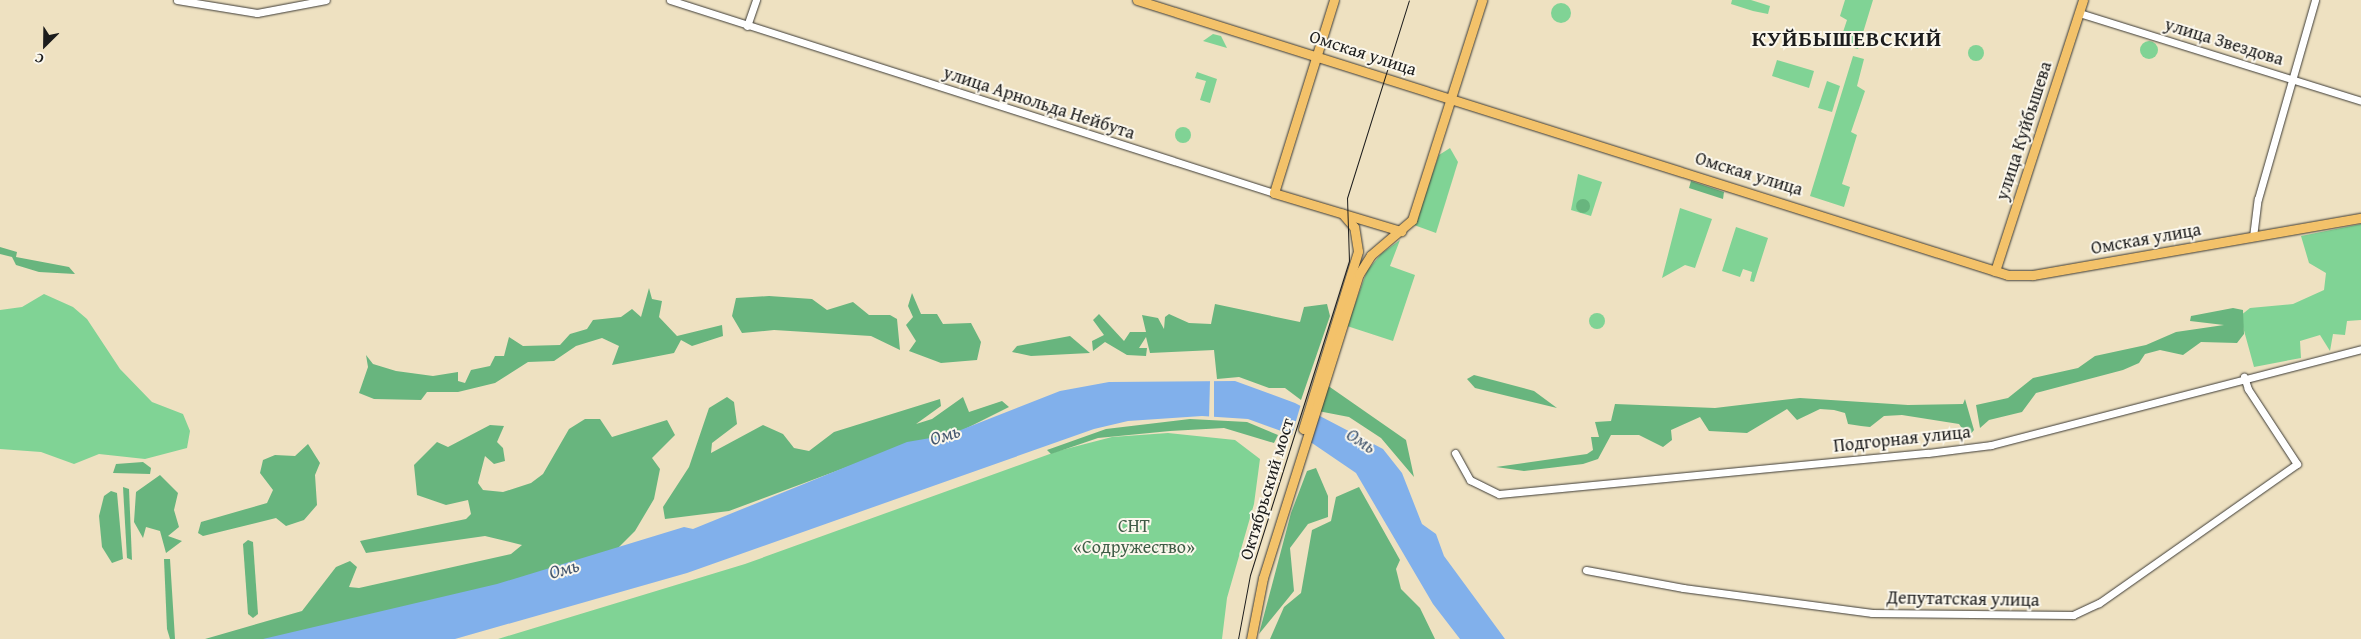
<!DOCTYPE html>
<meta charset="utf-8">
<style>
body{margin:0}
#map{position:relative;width:2361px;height:639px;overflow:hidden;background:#eee1c1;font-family:"Gentium Book Plus",serif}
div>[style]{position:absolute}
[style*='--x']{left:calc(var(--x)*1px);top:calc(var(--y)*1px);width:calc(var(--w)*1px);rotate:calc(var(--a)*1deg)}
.green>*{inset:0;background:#80d395}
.round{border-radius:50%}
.forest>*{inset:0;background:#68b57e}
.water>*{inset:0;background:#81b0eb}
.pier>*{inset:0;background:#eee1c1}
.roads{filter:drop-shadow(0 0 1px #3c3a35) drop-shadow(0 0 1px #3c3a35)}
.minor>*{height:7px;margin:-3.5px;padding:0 3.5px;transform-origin:3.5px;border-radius:3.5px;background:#fff}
.major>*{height:9px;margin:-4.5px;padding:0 4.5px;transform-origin:4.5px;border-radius:4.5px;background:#f3c26a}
.tram>*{height:1px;margin:-0.5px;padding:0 0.5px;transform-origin:0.5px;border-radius:0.5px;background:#1c1c1c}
span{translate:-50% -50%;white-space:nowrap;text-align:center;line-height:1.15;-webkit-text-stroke:4px #fbf7ec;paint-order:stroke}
.street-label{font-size:18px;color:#1c1c1c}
.park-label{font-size:18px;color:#3f5c46}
.water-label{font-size:19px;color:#44576f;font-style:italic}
.district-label{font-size:22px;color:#1c1c1c;font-weight:700;letter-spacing:1px}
.north{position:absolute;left:20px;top:20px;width:50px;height:50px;-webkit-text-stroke:4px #fbf7ec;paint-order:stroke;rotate:203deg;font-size:14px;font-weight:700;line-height:20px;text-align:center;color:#1c1c1c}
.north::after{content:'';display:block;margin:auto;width:18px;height:22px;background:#1c1c1c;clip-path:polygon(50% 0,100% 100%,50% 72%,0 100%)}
</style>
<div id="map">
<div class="green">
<div style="clip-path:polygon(1732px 0,1751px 0,1770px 6px,1768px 14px,1753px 11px,1731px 4px)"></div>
<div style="clip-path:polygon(1845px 0,1873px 0,1858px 49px,1843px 45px,1841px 38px,1847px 20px,1840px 16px)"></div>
<div class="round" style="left:1551px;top:3px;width:20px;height:20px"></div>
<div style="clip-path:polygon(1213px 34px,1221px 36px,1227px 48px,1203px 41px)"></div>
<div class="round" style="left:2140px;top:41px;width:18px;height:18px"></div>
<div class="round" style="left:1968px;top:45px;width:16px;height:16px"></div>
<div style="clip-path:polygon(1853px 56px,1864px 59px,1857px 86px,1865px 91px,1851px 132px,1857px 135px,1842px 184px,1850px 187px,1844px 207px,1810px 196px)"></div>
<div style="clip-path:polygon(1777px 60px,1814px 71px,1809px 88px,1772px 76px)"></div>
<div style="clip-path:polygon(1197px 72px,1217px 79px,1210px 103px,1200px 100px,1206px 81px,1195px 78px)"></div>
<div style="clip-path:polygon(1827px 81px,1840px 86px,1832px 112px,1818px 108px)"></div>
<div class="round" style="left:1175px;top:127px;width:16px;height:16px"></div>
<div style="clip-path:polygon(1450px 148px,1458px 162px,1436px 233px,1414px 225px,1439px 155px)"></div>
<div style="clip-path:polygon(1578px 174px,1602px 182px,1591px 216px,1571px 210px)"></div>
<div style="clip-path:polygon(1680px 208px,1712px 219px,1695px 268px,1685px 265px,1662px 278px)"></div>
<div style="clip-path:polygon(2361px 224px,2361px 320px,2347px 321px,2345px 335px,2333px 334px,2330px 351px,2320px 335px,2300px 341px,2301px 358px,2254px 367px,2240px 316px,2250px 308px,2293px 304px,2324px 290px,2326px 273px,2309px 263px,2301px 236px)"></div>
<div style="clip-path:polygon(1736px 227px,1768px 238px,1754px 282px,1750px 281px,1752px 272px,1743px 269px,1740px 277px,1722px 271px)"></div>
<div style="clip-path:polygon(1400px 240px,1390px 266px,1415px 275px,1393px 341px,1347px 326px,1367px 271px,1381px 254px)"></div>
<div style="clip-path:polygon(44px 294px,73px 307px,87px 319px,120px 369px,152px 402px,183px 414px,190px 431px,187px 448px,145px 459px,99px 454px,74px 464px,41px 452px,0 449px,0 310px,22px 307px)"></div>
<div class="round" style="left:1589px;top:313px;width:16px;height:16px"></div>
<div style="clip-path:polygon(1168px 433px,1235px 440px,1260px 459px,1254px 504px,1227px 598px,1222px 639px,498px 639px,745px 564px,1058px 451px,1112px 437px)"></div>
</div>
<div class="forest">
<div style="clip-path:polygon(1691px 181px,1724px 192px,1723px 199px,1689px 188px)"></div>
<div class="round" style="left:1576px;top:199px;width:14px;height:14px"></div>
<div style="clip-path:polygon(0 247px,17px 252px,16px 257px,69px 267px,75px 274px,39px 272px,16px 265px,12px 257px,0 254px)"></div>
<div style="clip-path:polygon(649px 288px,652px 299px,662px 301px,659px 317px,677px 336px,722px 325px,723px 336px,692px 346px,681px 340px,674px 353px,612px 365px,619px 346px,602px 338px,576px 346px,554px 361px,528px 362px,495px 383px,458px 392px,427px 392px,421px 400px,374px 399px,359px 393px,368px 367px,366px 355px,373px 364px,396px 371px,433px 376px,458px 372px,458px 381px,465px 383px,471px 370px,490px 366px,495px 356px,504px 356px,509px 337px,523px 346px,560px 345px,570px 334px,587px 329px,593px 320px,621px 317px,632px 309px,641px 317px)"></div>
<div style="clip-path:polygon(912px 293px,921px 314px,937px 314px,943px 324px,971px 323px,981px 342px,977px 360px,941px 363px,909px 351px,916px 341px,906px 325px,913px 317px,908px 306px)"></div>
<div style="clip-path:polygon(769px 296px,812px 299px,827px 310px,853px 302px,869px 315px,890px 315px,897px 319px,900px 350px,871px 336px,774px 330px,742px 333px,732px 316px,736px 298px)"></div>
<div style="clip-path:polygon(1215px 304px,1300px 322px,1304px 307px,1327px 304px,1330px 316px,1301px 400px,1285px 388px,1269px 388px,1239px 377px,1217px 379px,1214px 350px,1150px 353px,1146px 337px,1139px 348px,1147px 348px,1146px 356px,1127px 355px,1105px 342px,1093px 351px,1092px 341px,1104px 335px,1093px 320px,1099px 314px,1124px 341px,1130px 332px,1146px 332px,1142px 315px,1158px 318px,1164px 329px,1165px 317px,1169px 314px,1189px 323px,1211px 324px)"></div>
<div style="clip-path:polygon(2233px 308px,2243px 310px,2244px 334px,2237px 343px,2201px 342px,2183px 355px,2160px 350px,2145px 354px,2139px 363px,2123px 370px,2036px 393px,2022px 412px,1989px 420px,1980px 428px,1976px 405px,2008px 398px,2033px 378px,2078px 368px,2095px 356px,2146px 345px,2176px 332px,2224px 325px,2190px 321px,2191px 316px)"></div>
<div style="clip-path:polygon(1070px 336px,1090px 353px,1031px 356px,1012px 352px,1017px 346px)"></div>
<div style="clip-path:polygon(1474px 375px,1534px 391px,1557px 408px,1475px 388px,1467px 379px)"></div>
<div style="clip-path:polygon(1327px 385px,1406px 440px,1414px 477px,1381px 438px,1349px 417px,1318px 411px)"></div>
<div style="clip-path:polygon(727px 397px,734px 402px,737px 424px,712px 443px,711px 453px,763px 425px,783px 434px,794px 448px,809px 451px,834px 432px,940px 399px,941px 406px,916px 424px,932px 419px,963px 397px,969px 412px,1002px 401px,1009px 407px,951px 436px,890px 451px,729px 511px,665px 519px,663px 507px,689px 467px,709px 408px)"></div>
<div style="clip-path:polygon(1800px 398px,1908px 405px,1963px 404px,1965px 399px,1974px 430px,1968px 437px,1959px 424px,1902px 415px,1884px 416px,1870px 427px,1861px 426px,1848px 424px,1845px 413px,1834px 410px,1820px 409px,1797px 420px,1787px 409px,1747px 433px,1709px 431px,1700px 417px,1671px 430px,1672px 440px,1663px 447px,1639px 435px,1611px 435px,1598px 459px,1583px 464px,1524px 471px,1496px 467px,1587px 454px,1593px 450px,1591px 437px,1599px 437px,1595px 422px,1611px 421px,1615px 404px,1715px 408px)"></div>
<div style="clip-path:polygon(585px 419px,600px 419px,612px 437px,667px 420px,675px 435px,652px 458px,660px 469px,654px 499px,635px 531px,610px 556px,290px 639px,205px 639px,302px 611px,336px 567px,350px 561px,357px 567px,349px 587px,359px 588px,511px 554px,522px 545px,485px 536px,366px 553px,360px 541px,466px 519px,471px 514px,468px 500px,446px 505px,417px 495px,414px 465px,437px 442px,448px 447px,490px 425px,504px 426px,497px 442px,503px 448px,505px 461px,494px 464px,485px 456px,478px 483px,483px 490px,503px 492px,531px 483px,543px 474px,569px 429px)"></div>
<div style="clip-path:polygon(1190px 419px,1247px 422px,1278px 435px,1274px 443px,1224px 428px,1170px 431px,1098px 438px,1051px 454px,1047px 450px,1106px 429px)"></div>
<div style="clip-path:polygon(308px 444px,320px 463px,315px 475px,317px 505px,304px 520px,286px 526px,276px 518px,203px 536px,198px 533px,201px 522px,267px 503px,273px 490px,260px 473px,263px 460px,275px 455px,295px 456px)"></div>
<div style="clip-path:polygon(143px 462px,151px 468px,150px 474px,113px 473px,116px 464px)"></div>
<div style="clip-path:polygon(1316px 468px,1328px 496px,1328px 517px,1308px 524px,1290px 548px,1294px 591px,1259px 634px,1291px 513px,1307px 471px)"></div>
<div style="clip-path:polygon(160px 475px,178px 493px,174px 510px,179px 527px,168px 536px,182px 541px,166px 553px,160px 531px,146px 527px,143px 538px,134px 522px,136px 492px)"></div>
<div style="clip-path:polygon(123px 487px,129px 489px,132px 560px,127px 558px)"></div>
<div style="clip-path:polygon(1359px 487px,1400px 560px,1396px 569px,1401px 589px,1420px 608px,1435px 639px,1270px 639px,1284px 607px,1301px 593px,1312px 530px,1331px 521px,1336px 497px)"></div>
<div style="clip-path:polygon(111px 491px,117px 493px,123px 559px,112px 563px,102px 547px,99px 516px,104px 496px)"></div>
<div style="clip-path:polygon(248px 540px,253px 542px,258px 614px,253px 618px,248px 614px,243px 544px)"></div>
<div style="clip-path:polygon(164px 559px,170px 559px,175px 639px,170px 639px,167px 629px)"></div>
</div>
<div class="water">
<div style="clip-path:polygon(1235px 381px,1295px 403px,1383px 449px,1402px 473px,1422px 524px,1436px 534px,1444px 556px,1505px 639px,1460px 639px,1433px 604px,1356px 473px,1309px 441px,1248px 419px,1202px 416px,1128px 421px,1094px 429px,687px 573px,455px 639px,263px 639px,497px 584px,684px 527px,693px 529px,907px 442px,948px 435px,1060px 391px,1109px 382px)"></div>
</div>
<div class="pier">
<div style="clip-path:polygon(1214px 380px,1214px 419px,1209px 419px,1210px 381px)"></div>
<div style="clip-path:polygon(1301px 404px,1317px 414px,1307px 443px,1291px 438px)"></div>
</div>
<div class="roads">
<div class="minor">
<div style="--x:177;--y:0;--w:81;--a:9.2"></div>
<div style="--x:257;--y:13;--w:70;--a:-10.7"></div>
<div style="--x:670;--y:0;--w:634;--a:17.72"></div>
<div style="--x:2079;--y:13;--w:295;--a:17.3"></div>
<div style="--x:747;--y:26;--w:28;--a:-71"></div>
<div style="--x:2253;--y:237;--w:38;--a:-83"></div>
<div style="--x:2258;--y:199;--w:207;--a:-74"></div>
<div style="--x:1455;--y:453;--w:31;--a:61"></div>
<div style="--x:1470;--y:480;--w:32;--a:26"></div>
<div style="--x:1499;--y:494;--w:431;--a:-5.5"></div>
<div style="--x:1928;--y:453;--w:64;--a:-7.2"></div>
<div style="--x:1991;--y:445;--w:382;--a:-14.5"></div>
<div style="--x:1586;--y:570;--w:99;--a:10.5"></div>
<div style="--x:1683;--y:588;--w:191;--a:7.5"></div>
<div style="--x:1872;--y:613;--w:201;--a:0.6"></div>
<div style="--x:2073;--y:615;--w:29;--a:-25"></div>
<div style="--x:2099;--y:603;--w:242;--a:-35.1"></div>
<div style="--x:2297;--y:464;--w:90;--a:-123.2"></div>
<div style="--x:2248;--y:389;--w:13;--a:-108"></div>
</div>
<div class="major">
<div style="--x:1137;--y:0;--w:913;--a:17.52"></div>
<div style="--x:2008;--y:275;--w:25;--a:0"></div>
<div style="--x:2033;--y:275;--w:333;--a:-9.9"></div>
<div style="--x:1334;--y:0;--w:202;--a:107.3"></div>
<div style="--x:1274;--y:193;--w:133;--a:16.7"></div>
<div style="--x:1995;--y:271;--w:285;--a:-72"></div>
<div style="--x:1303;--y:429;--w:186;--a:-72.8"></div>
<div style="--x:1358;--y:251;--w:24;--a:-99"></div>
<div style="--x:1354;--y:227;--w:18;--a:-131"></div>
<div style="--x:1251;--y:639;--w:62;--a:-78.9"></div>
<div style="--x:1263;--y:578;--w:319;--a:-72.5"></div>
<div style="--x:1359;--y:274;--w:22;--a:-58"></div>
<div style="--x:1371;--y:255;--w:54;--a:-40.5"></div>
<div style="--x:1412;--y:220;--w:231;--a:-72.3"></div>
</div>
</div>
<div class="tram">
<div style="--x:1238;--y:639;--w:65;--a:-79.4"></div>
<div style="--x:1250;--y:575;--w:329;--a:-72.5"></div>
<div style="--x:1349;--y:261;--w:63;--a:-91.8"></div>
<div style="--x:1347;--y:198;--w:207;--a:-72.6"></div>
</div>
<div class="street-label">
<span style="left:2224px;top:42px;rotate:17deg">улица Звездова</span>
<span style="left:1363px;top:53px;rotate:18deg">Омская улица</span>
<span style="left:1039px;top:103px;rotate:18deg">улица Арнольда Нейбута</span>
<span style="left:2024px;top:131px;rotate:-72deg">улица Куйбышева</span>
<span style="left:1749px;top:174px;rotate:17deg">Омская улица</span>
<span style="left:2146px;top:239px;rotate:-10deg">Омская улица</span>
<span style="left:1902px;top:439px;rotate:-6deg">Подгорная улица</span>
<span style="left:1267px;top:489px;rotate:-73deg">Октябрьский мост</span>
<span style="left:1963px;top:599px;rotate:1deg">Депутатская улица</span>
</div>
<div class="park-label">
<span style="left:1134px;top:537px">СНТ<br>«Содружество»</span>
</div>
<div class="water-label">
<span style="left:945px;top:435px;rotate:-17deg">Омь</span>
<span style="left:1361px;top:441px;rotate:33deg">Омь</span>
<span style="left:564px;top:569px;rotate:-16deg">Омь</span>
</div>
<div class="district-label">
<span style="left:1847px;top:39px">КУЙБЫШЕВСКИЙ</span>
</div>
<div class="north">С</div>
</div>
